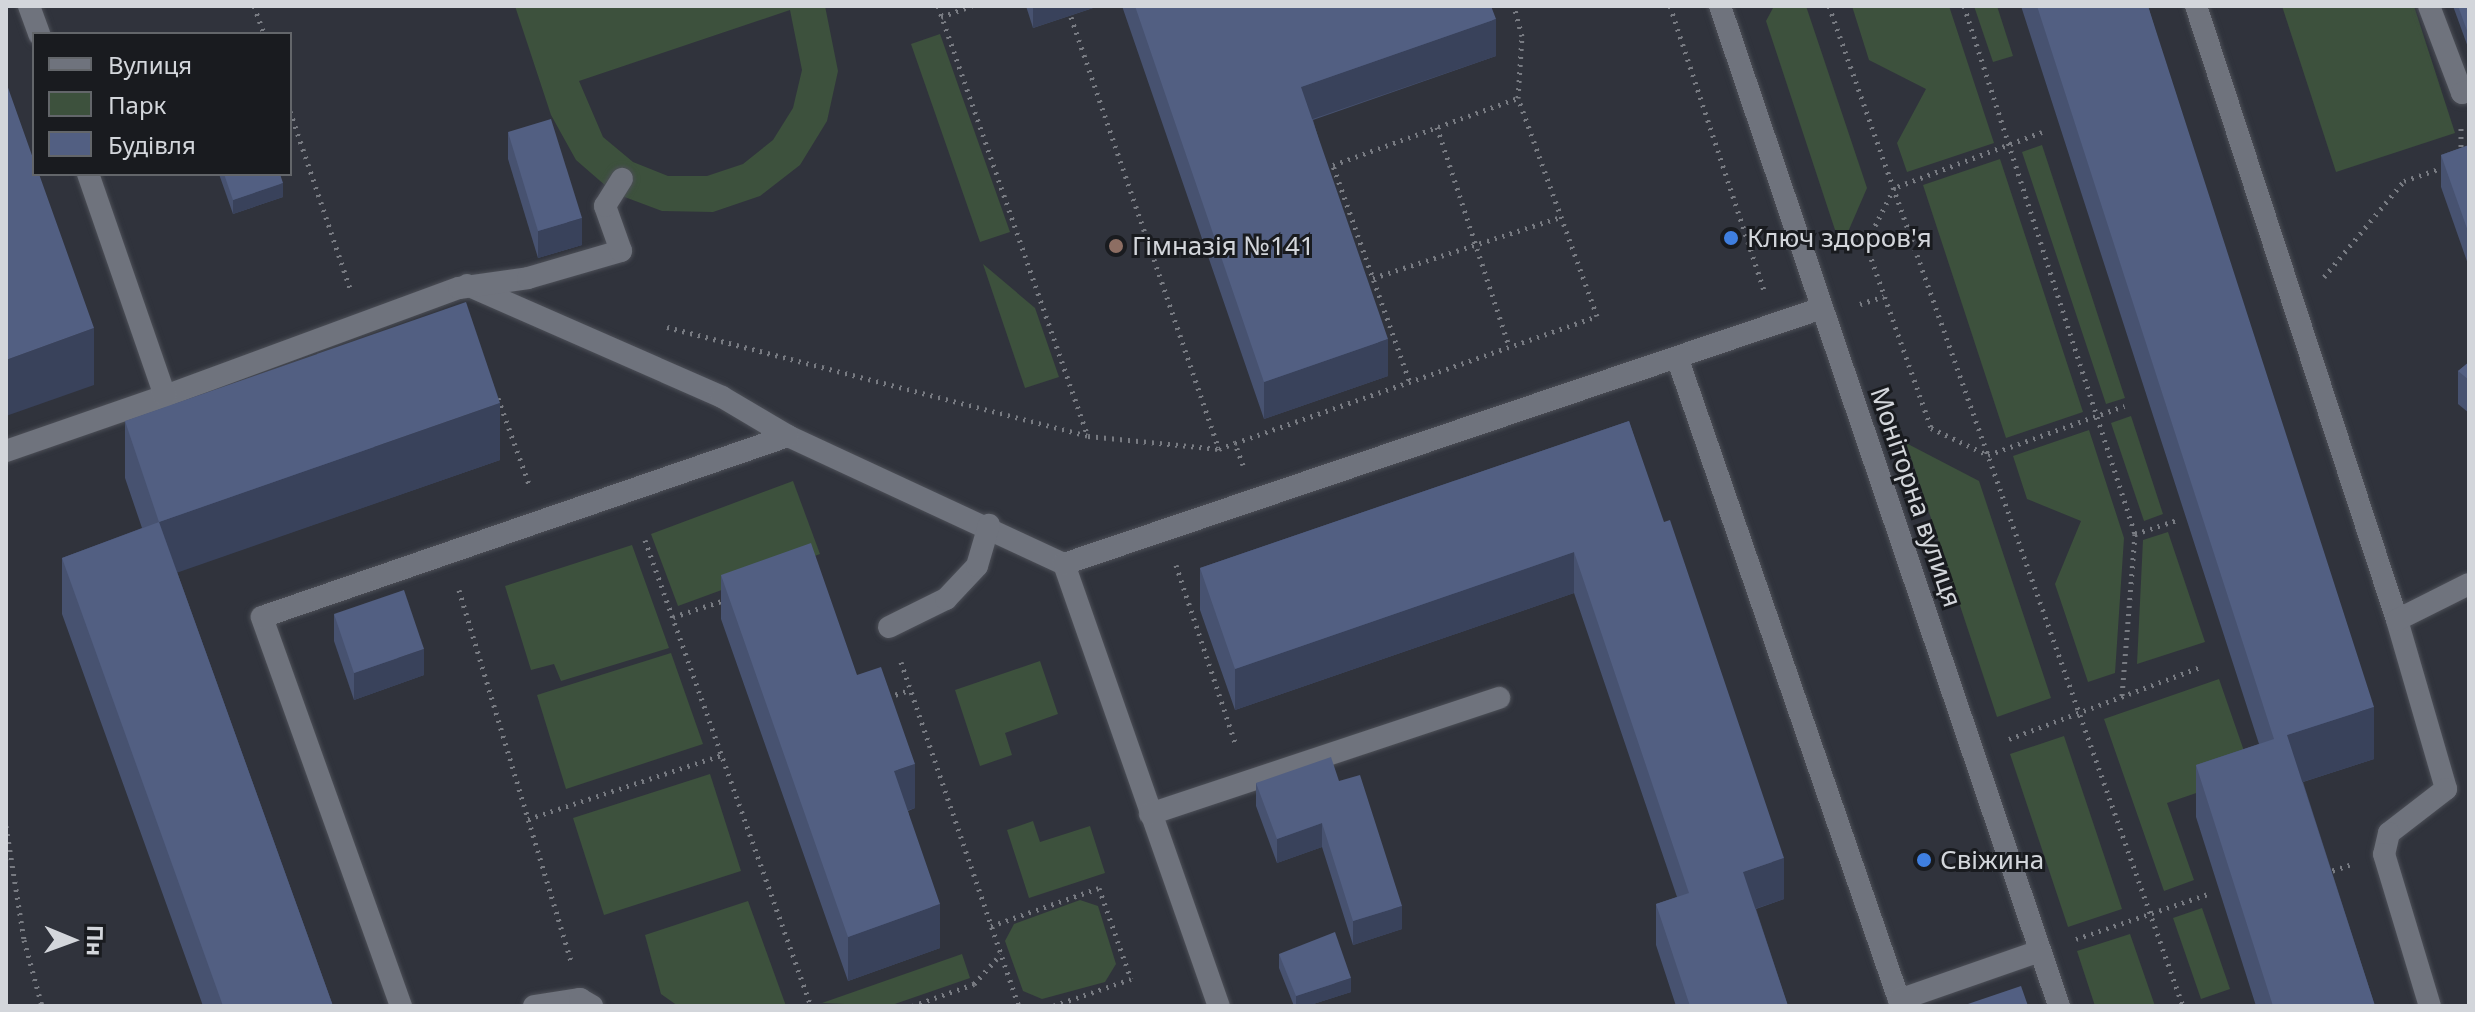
<!DOCTYPE html>
<meta charset="utf-8">
<style>
body{margin:0}
#map{position:relative;width:2475px;height:1012px;overflow:hidden;background:#30333c;font-family:"Noto Sans",sans-serif}
div>[style]{position:absolute}
[style*='--x']{left:calc(var(--x)*1px);top:calc(var(--y)*1px);width:calc(var(--w)*1px);rotate:calc(var(--a)*1deg)}
.green>*{inset:0;background:#3d513d}
.path>*{height:5px;margin-top:-2.5px;transform-origin:0;background:repeating-linear-gradient(90deg,#787b82 0 2px,transparent 0 8px)}
.roads{filter:drop-shadow(0 0 2px #4c4f57) drop-shadow(0 0 2px #4c4f57)}
.service>*{height:22px;margin:-11px;padding:0 11px;transform-origin:11px;border-radius:11px;background:#6f737d}
.tertiary>*{height:22px;margin:-11px;padding:0 11px;transform-origin:11px;border-radius:11px;background:#6f737d}
.wall>*{inset:0;background:#475270}
.shaded-wall>*{inset:0;background:#39425b}
.building>*{inset:0;background:#525f82}
.dots>*{width:22px;height:22px;translate:-50% -50%;box-sizing:border-box;border:4px solid #191b1f;border-radius:50%}
span{translate:-50% -50%;white-space:nowrap;text-align:center;line-height:1.15;-webkit-text-stroke:6px #191b1f;paint-order:stroke}
.poi-label{font-size:26px;color:#d3d6db}
.left{translate:0 -50%;text-align:left}
.street-label{font-size:26px;color:#d3d6db}
.frame{position:absolute;inset:0;border:8px solid #d3d6db;pointer-events:none}
.legend{position:absolute;left:32px;top:32px;width:260px;height:144px;box-sizing:border-box;background:#191b1f;border:2px solid #63666a;margin:0;padding:10px 14px;list-style:none;font-size:24px;color:#d3d6db}
.legend li{display:flex;align-items:center;gap:16px;height:40px}
.legend b{width:40px;border:2px solid #63666a}
.north{position:absolute;left:32px;top:900px;width:80px;height:80px;-webkit-text-stroke:6px #191b1f;paint-order:stroke;rotate:91deg;font-size:22px;font-weight:700;line-height:32px;text-align:center;color:#d3d6db}
.north::after{content:'';display:block;margin:auto;width:28px;height:36px;background:#d3d6db;clip-path:polygon(50% 0,100% 100%,50% 72%,0 100%)}
</style>
<div id="map">
<div class="green">
<div style="clip-path:polygon(evenodd,515px 6px,825px 6px,838px 71px,827px 121px,800px 165px,760px 196px,713px 212px,662px 211px,614px 193px,576px 160px,551px 115px,515px 6px,790px 10px,802px 70px,793px 108px,773px 140px,743px 164px,707px 176px,668px 176px,633px 162px,603px 137px,579px 81px,790px 10px)"></div>
<div style="clip-path:polygon(1806px 6px,1867px 188px,1841px 248px,1766px 21px,1773px 8px)"></div>
<div style="clip-path:polygon(1852px 6px,1949px 6px,1994px 143px,1907px 172px,1897px 143px,1926px 89px,1869px 60px)"></div>
<div style="clip-path:polygon(1974px 6px,1997px 6px,2013px 56px,1993px 62px)"></div>
<div style="clip-path:polygon(2282px 6px,2414px 6px,2455px 133px,2336px 172px)"></div>
<div style="clip-path:polygon(940px 34px,1010px 232px,980px 242px,911px 44px)"></div>
<div style="clip-path:polygon(2042px 145px,2125px 398px,2106px 404px,2022px 152px)"></div>
<div style="clip-path:polygon(2000px 159px,2083px 412px,2006px 438px,1923px 185px)"></div>
<div style="clip-path:polygon(983px 264px,1035px 308px,1059px 377px,1025px 388px)"></div>
<div style="clip-path:polygon(2131px 416px,2163px 514px,2144px 521px,2111px 423px)"></div>
<div style="clip-path:polygon(2089px 430px,2124px 538px,2115px 673px,2088px 682px,2055px 584px,2081px 521px,2027px 499px,2013px 456px)"></div>
<div style="clip-path:polygon(1906px 443px,1979px 481px,2051px 698px,1997px 717px)"></div>
<div style="clip-path:polygon(793px 481px,820px 554px,678px 606px,651px 534px)"></div>
<div style="clip-path:polygon(2168px 532px,2205px 642px,2137px 664px,2143px 540px)"></div>
<div style="clip-path:polygon(632px 545px,669px 648px,561px 681px,554px 664px,531px 670px,505px 586px)"></div>
<div style="clip-path:polygon(671px 653px,703px 744px,566px 789px,537px 695px)"></div>
<div style="clip-path:polygon(1040px 661px,1058px 714px,1005px 733px,1012px 755px,980px 766px,955px 690px)"></div>
<div style="clip-path:polygon(2219px 679px,2252px 774px,2167px 803px,2194px 880px,2164px 891px,2104px 719px)"></div>
<div style="clip-path:polygon(2064px 736px,2122px 909px,2068px 927px,2010px 754px)"></div>
<div style="clip-path:polygon(710px 774px,741px 871px,604px 915px,573px 818px)"></div>
<div style="clip-path:polygon(1033px 821px,1040px 842px,1090px 826px,1105px 873px,1029px 898px,1007px 830px)"></div>
<div style="clip-path:polygon(1080px 900px,1098px 906px,1116px 964px,1105px 982px,1042px 999px,1023px 991px,1005px 941px,1014px 924px)"></div>
<div style="clip-path:polygon(748px 901px,786px 1006px,678px 1006px,661px 994px,645px 935px)"></div>
<div style="clip-path:polygon(2202px 908px,2230px 989px,2201px 999px,2173px 918px)"></div>
<div style="clip-path:polygon(2130px 934px,2155px 1006px,2095px 1006px,2077px 951px)"></div>
<div style="clip-path:polygon(962px 954px,970px 978px,889px 1006px,822px 1003px)"></div>
</div>
<div class="path">
<div style="--x:254;--y:6;--w:30;--a:70"></div>
<div style="--x:938;--y:6;--w:455;--a:70.8"></div>
<div style="--x:1088;--y:436;--w:132;--a:5.7"></div>
<div style="--x:1219;--y:449;--w:17;--a:-21"></div>
<div style="--x:1670;--y:6;--w:299;--a:71.7"></div>
<div style="--x:1829;--y:6;--w:1061;--a:70.51"></div>
<div style="--x:1964;--y:6;--w:555;--a:72.05"></div>
<div style="--x:2135;--y:534;--w:163;--a:94.6"></div>
<div style="--x:941;--y:17;--w:33;--a:-20"></div>
<div style="--x:1071;--y:17;--w:457;--a:71.1"></div>
<div style="--x:290;--y:111;--w:187;--a:71.3"></div>
<div style="--x:1437;--y:127;--w:231;--a:71.8"></div>
<div style="--x:2042;--y:132;--w:158;--a:159.3"></div>
<div style="--x:1894;--y:188;--w:63;--a:116.6"></div>
<div style="--x:1866;--y:244;--w:195;--a:70.5"></div>
<div style="--x:1931;--y:428;--w:63;--a:25.3"></div>
<div style="--x:1988;--y:455;--w:145;--a:-19.8"></div>
<div style="--x:2461;--y:154;--w:26;--a:-90"></div>
<div style="--x:2324;--y:277;--w:125;--a:-50.2"></div>
<div style="--x:2404;--y:181;--w:46;--a:-19.2"></div>
<div style="--x:1373;--y:278;--w:198;--a:-18"></div>
<div style="--x:1860;--y:304;--w:25;--a:-18"></div>
<div style="--x:667;--y:327;--w:434;--a:14.5"></div>
<div style="--x:1409;--y:380;--w:228;--a:-109.5"></div>
<div style="--x:1333;--y:165;--w:197;--a:-19.9"></div>
<div style="--x:498;--y:398;--w:95;--a:70.2"></div>
<div style="--x:1243;--y:465;--w:23;--a:-110"></div>
<div style="--x:1235;--y:443;--w:384;--a:-19.3"></div>
<div style="--x:1597;--y:316;--w:232;--a:-109.9"></div>
<div style="--x:1518;--y:98;--w:62;--a:-86.3"></div>
<div style="--x:1522;--y:36;--w:31;--a:-105"></div>
<div style="--x:2135;--y:534;--w:47;--a:-18.4"></div>
<div style="--x:645;--y:540;--w:495;--a:70.4"></div>
<div style="--x:1176;--y:565;--w:190;--a:71.6"></div>
<div style="--x:459;--y:590;--w:391;--a:73.2"></div>
<div style="--x:673;--y:617;--w:55;--a:-18.1"></div>
<div style="--x:901;--y:662;--w:364;--a:71.1"></div>
<div style="--x:888;--y:697;--w:23;--a:-18"></div>
<div style="--x:2009;--y:739;--w:207;--a:-20.6"></div>
<div style="--x:528;--y:819;--w:203;--a:-18.3"></div>
<div style="--x:6;--y:826;--w:115;--a:81"></div>
<div style="--x:24;--y:940;--w:68;--a:74.7"></div>
<div style="--x:2325;--y:873;--w:26;--a:-18"></div>
<div style="--x:991;--y:926;--w:114;--a:-19.4"></div>
<div style="--x:1099;--y:888;--w:96;--a:70.6"></div>
<div style="--x:1131;--y:979;--w:83;--a:160.9"></div>
<div style="--x:2076;--y:939;--w:143;--a:-18.8"></div>
<div style="--x:912;--y:1006;--w:66;--a:-19.5"></div>
<div style="--x:974;--y:984;--w:40;--a:-48"></div>
</div>
<div class="roads">
<div class="service">
<div style="--x:29;--y:6;--w:30;--a:70"></div>
<div style="--x:2196;--y:6;--w:646;--a:71.87"></div>
<div style="--x:2397;--y:620;--w:176;--a:73.8"></div>
<div style="--x:2446;--y:789;--w:72;--a:142.3"></div>
<div style="--x:2389;--y:833;--w:22;--a:103"></div>
<div style="--x:2384;--y:854;--w:159;--a:73.2"></div>
<div style="--x:2429;--y:6;--w:93;--a:69.2"></div>
<div style="--x:2462;--y:93;--w:7;--a:-16"></div>
<div style="--x:467;--y:285;--w:279;--a:23.7"></div>
<div style="--x:722;--y:397;--w:77;--a:30.6"></div>
<div style="--x:788;--y:436;--w:304;--a:24.9"></div>
<div style="--x:1064;--y:564;--w:468;--a:70.7"></div>
<div style="--x:1677;--y:357;--w:680;--a:70.95"></div>
<div style="--x:1899;--y:1000;--w:149;--a:-19.2"></div>
<div style="--x:165;--y:396;--w:313;--a:-20.2"></div>
<div style="--x:459;--y:288;--w:70;--a:-8.2"></div>
<div style="--x:528;--y:278;--w:97;--a:-16.2"></div>
<div style="--x:621;--y:251;--w:48;--a:-109.6"></div>
<div style="--x:605;--y:206;--w:32;--a:-58"></div>
<div style="--x:6;--y:451;--w:168;--a:-19.1"></div>
<div style="--x:165;--y:396;--w:235;--a:-109.1"></div>
<div style="--x:1064;--y:564;--w:800;--a:-18.66"></div>
<div style="--x:2397;--y:620;--w:80;--a:-26.6"></div>
<div style="--x:889;--y:627;--w:64;--a:-26.2"></div>
<div style="--x:946;--y:599;--w:45;--a:-46.8"></div>
<div style="--x:977;--y:566;--w:43;--a:-73.7"></div>
<div style="--x:1150;--y:814;--w:368;--a:-18.4"></div>
<div style="--x:401;--y:1006;--w:413;--a:-109.7"></div>
<div style="--x:262;--y:617;--w:556;--a:-18.99"></div>
<div style="--x:534;--y:1006;--w:47;--a:-8.7"></div>
<div style="--x:580;--y:999;--w:14;--a:30"></div>
</div>
<div class="tertiary">
<div style="--x:1720;--y:6;--w:1056;--a:71.27"></div>
</div>
</div>
<div class="wall">
<div style="clip-path:polygon(1026px 6px,1099px 6px,1033px 28px)"></div>
<div style="clip-path:polygon(1122px 6px,1491px 6px,1496px 56px,1313px 120px,1388px 376px,1264px 419px)"></div>
<div style="clip-path:polygon(2021px 6px,2148px 6px,2374px 759px,2303px 782px,2375px 1006px,2256px 1006px,2196px 817px,2196px 765px,2259px 744px)"></div>
<div style="clip-path:polygon(2453px 6px,2469px 6px,2469px 50px)"></div>
<div style="clip-path:polygon(508px 132px,582px 245px,538px 258px,508px 159px)"></div>
<div style="clip-path:polygon(2469px 145px,2469px 267px,2441px 187px,2441px 155px)"></div>
<div style="clip-path:polygon(219px 174px,280px 174px,283px 197px,233px 214px)"></div>
<div style="clip-path:polygon(2469px 362px,2469px 413px,2458px 404px,2458px 371px)"></div>
<div style="clip-path:polygon(125px 421px,500px 460px,177px 572px,333px 1006px,203px 1006px,62px 614px,62px 558px,142px 528px,125px 478px)"></div>
<div style="clip-path:polygon(1629px 421px,1784px 899px,1756px 909px,1788px 1006px,1676px 1006px,1656px 945px,1656px 904px,1677px 897px,1574px 593px,1235px 710px,1200px 610px,1200px 568px)"></div>
<div style="clip-path:polygon(721px 575px,857px 675px,915px 808px,908px 811px,940px 948px,848px 981px,721px 619px)"></div>
<div style="clip-path:polygon(334px 614px,424px 675px,354px 700px,334px 641px)"></div>
<div style="clip-path:polygon(1339px 781px,1402px 929px,1353px 945px,1322px 847px,1277px 863px,1256px 806px,1256px 783px)"></div>
<div style="clip-path:polygon(1279px 954px,1351px 992px,1307px 1006px,1294px 1006px,1279px 968px)"></div>
</div>
<div class="shaded-wall">
<div style="clip-path:polygon(1033px 6px,1099px 6px,1033px 28px)"></div>
<div style="clip-path:polygon(1496px 19px,1496px 56px,1301px 123px,1301px 87px)"></div>
<div style="clip-path:polygon(283px 183px,283px 197px,233px 214px,233px 200px)"></div>
<div style="clip-path:polygon(582px 218px,582px 245px,538px 258px,538px 231px)"></div>
<div style="clip-path:polygon(94px 328px,94px 385px,6px 416px,6px 360px)"></div>
<div style="clip-path:polygon(1388px 339px,1388px 376px,1264px 419px,1264px 382px)"></div>
<div style="clip-path:polygon(500px 403px,500px 460px,159px 579px,159px 522px)"></div>
<div style="clip-path:polygon(1574px 552px,1574px 593px,1235px 710px,1235px 669px)"></div>
<div style="clip-path:polygon(424px 649px,424px 675px,354px 700px,354px 673px)"></div>
<div style="clip-path:polygon(2374px 707px,2374px 759px,2287px 787px,2287px 735px)"></div>
<div style="clip-path:polygon(915px 764px,915px 808px,894px 815px,894px 771px)"></div>
<div style="clip-path:polygon(1322px 823px,1322px 847px,1277px 863px,1277px 839px)"></div>
<div style="clip-path:polygon(1784px 858px,1784px 899px,1743px 913px,1743px 872px)"></div>
<div style="clip-path:polygon(940px 904px,940px 948px,848px 981px,848px 937px)"></div>
<div style="clip-path:polygon(1402px 906px,1402px 929px,1353px 945px,1353px 921px)"></div>
<div style="clip-path:polygon(1351px 978px,1351px 992px,1307px 1006px,1296px 1006px,1296px 996px)"></div>
</div>
<div class="building">
<div style="clip-path:polygon(1135px 6px,1491px 6px,1496px 19px,1301px 87px,1388px 339px,1264px 382px)"></div>
<div style="clip-path:polygon(2037px 6px,2148px 6px,2374px 707px,2287px 735px,2375px 1006px,2273px 1006px,2196px 765px,2274px 739px)"></div>
<div style="clip-path:polygon(2458px 6px,2469px 6px,2469px 36px)"></div>
<div style="clip-path:polygon(6px 82px,34px 161px,34px 174px,39px 174px,94px 328px,6px 360px)"></div>
<div style="clip-path:polygon(551px 119px,582px 218px,538px 231px,508px 132px)"></div>
<div style="clip-path:polygon(2469px 145px,2469px 234px,2441px 155px)"></div>
<div style="clip-path:polygon(224px 174px,280px 174px,283px 183px,233px 200px)"></div>
<div style="clip-path:polygon(466px 302px,500px 403px,159px 522px,125px 421px)"></div>
<div style="clip-path:polygon(2469px 362px,2469px 380px,2458px 371px)"></div>
<div style="clip-path:polygon(1629px 421px,1664px 522px,1670px 520px,1784px 858px,1743px 872px,1788px 1006px,1690px 1006px,1656px 904px,1689px 893px,1574px 552px,1235px 669px,1200px 568px)"></div>
<div style="clip-path:polygon(159px 522px,333px 1006px,223px 1006px,62px 558px)"></div>
<div style="clip-path:polygon(811px 543px,857px 675px,881px 667px,915px 764px,894px 771px,940px 904px,848px 937px,721px 575px)"></div>
<div style="clip-path:polygon(404px 590px,424px 649px,354px 673px,334px 614px)"></div>
<div style="clip-path:polygon(1331px 757px,1339px 781px,1360px 775px,1402px 906px,1353px 921px,1322px 823px,1277px 839px,1256px 783px)"></div>
<div style="clip-path:polygon(1335px 932px,1351px 978px,1296px 996px,1279px 954px)"></div>
<div style="clip-path:polygon(2021px 986px,2028px 1006px,1962px 1006px)"></div>
</div>
<div class="dots">
<div style="left:1731px;top:238px;background:#3f7fe0"></div>
<div style="left:1116px;top:246px;background:#8d6e63"></div>
<div style="left:1924px;top:860px;background:#3f7fe0"></div>
</div>
<div class="poi-label">
<span class="left" style="left:1747px;top:238px">Ключ здоров'я</span>
<span class="left" style="left:1132px;top:246px">Гімназія №141</span>
<span class="left" style="left:1940px;top:860px">Свіжина</span>
</div>
<div class="street-label">
<span style="left:1916px;top:497px;rotate:71deg">Моніторна вулиця</span>
</div>
<div class="frame"></div>
<ul class="legend">
<li><b style="height:10px;background:#6f737d"></b>Вулиця</li>
<li><b style="height:22px;background:#3d513d"></b>Парк</li>
<li><b style="height:22px;background:#525f82"></b>Будівля</li>
</ul>
<div class="north">Пн</div>
</div>
